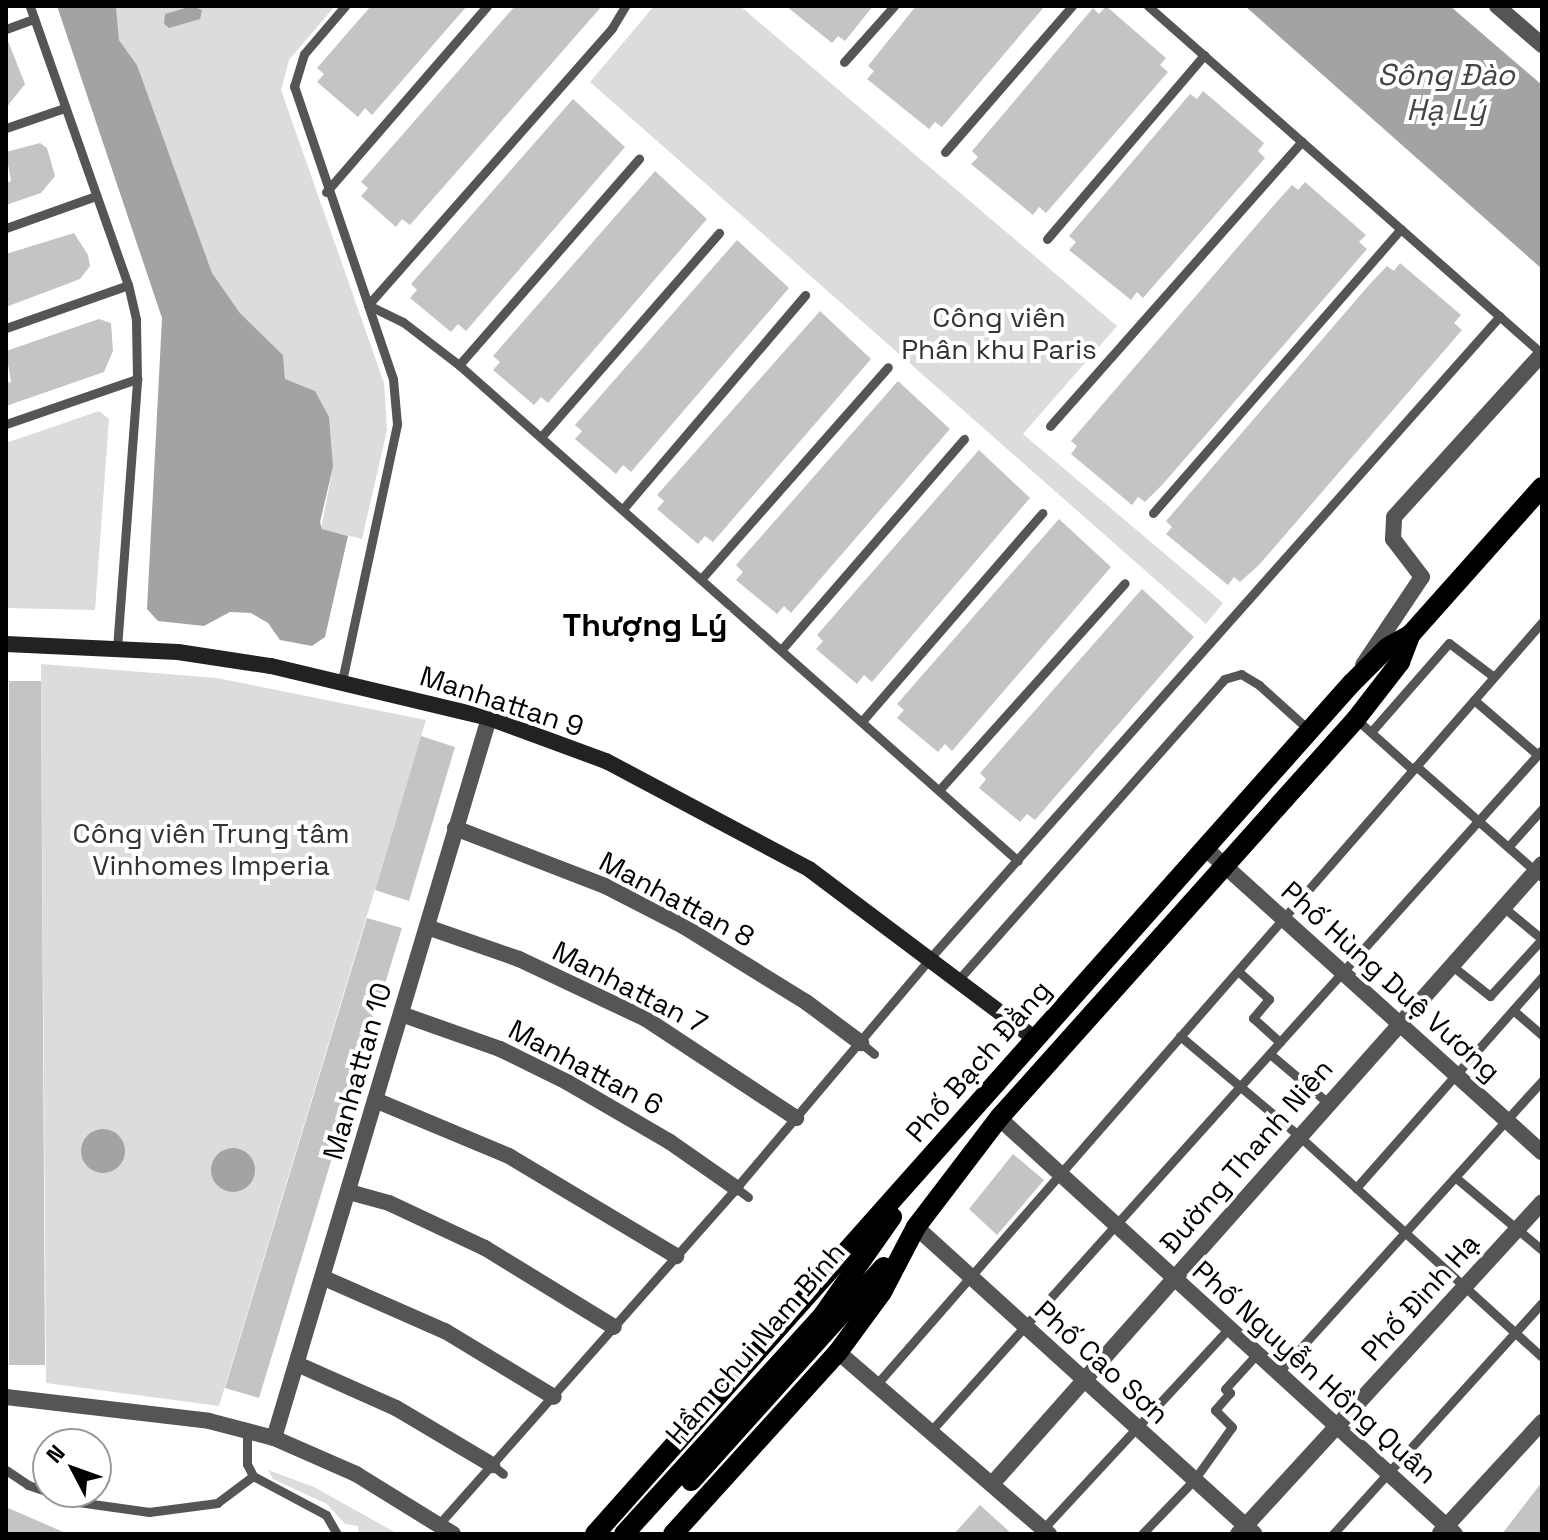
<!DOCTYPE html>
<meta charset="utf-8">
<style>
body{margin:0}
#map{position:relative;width:1548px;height:1540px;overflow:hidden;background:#fff;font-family:"Space Grotesk",sans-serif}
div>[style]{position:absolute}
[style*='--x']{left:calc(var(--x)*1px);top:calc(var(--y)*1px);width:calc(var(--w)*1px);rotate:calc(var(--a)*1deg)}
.green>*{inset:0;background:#dcdcdc}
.water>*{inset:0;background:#a3a3a3}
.round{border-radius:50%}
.building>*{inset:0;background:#c4c4c4}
.service>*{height:9px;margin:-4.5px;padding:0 4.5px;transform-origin:4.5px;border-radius:4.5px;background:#555}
.minor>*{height:16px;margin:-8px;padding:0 8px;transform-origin:8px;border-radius:8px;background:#555}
.tertiary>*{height:16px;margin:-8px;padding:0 8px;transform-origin:8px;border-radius:8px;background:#555}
.secondary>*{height:16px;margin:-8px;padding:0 8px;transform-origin:8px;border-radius:8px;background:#222}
.primary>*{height:20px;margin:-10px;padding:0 10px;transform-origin:10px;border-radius:10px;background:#000}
span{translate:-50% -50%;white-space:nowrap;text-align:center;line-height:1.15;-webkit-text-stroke:8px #fff;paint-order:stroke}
.park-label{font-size:28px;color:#333}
.street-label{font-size:28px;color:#000}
.water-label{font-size:30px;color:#444;font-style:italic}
.quarter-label{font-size:32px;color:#000;font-weight:700}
.frame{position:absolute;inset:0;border:8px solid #000;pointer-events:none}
.north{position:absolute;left:32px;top:1428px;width:80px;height:80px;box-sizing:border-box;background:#fff;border:2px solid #999;border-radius:50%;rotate:311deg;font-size:22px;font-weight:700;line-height:32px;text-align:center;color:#000}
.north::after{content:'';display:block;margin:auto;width:28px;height:36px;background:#000;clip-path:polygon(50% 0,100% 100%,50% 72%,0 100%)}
</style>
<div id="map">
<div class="green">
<div style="clip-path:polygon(116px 6px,335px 6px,289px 60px,281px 90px,384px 383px,387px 430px,362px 539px,321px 529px,333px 467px,307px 391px,285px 379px,283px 355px,240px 313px,212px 273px,137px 65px,119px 40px)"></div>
<div style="clip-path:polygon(654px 6px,740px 6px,1117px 326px,1023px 434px,1223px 603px,1206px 624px,590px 82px)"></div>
<div style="clip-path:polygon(99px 411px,109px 419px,95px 610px,6px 608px,6px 443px)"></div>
<div style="clip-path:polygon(41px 664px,217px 678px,426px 720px,219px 1406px,46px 1383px)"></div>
<div style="clip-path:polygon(268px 1470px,314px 1487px,398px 1534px,359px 1534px,358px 1526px,345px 1524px,327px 1504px,273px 1479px)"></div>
</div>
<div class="water">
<div style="clip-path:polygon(57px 6px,116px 6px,119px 40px,137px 65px,212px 273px,240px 313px,283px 355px,285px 379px,315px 391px,329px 417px,333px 467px,320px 522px,322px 529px,348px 536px,325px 637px,312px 646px,280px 640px,268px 623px,251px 613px,230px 612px,204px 626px,158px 621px,147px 609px,162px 318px)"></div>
<div style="clip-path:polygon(192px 6px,202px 10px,200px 19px,169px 28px,164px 24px,165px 14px)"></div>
<div style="clip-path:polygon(1245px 6px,1450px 6px,1542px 85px,1542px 269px)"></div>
<div class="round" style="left:81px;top:1129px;width:44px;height:44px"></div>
<div class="round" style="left:211px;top:1148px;width:44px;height:44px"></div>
</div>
<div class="building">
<div style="clip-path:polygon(371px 6px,467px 6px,372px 115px,365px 108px,358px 117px,317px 82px,324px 74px,317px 68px)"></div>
<div style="clip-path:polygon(515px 6px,602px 6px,410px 225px,402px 219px,396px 227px,361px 196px,368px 188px,361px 182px)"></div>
<div style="clip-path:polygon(786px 6px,873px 6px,845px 41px,838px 36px,832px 43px)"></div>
<div style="clip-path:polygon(916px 6px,1045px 6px,942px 127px,935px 122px,929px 129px,867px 79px,874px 71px,868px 66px)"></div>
<div style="clip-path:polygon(1106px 6px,1166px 58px,1160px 65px,1168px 72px,1046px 213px,1039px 207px,1033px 215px,971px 164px,978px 157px,972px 151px,1093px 8px,1099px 14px)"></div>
<div style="clip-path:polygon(6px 36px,25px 84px,6px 108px)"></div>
<div style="clip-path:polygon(1203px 91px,1264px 143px,1258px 151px,1265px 158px,1143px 298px,1137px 292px,1131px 300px,1069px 250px,1076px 242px,1069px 236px,1190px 94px,1197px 99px)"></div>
<div style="clip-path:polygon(573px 99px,625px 147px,466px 331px,458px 324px,451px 332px,410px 298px,417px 290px,411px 284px)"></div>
<div style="clip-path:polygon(40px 143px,47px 148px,55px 176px,41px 193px,6px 205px,6px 183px,11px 181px,6px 152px)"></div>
<div style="clip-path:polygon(655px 171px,707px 219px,548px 403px,541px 397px,534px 405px,493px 370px,500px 362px,493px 356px)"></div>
<div style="clip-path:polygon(1305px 182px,1366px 235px,1359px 242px,1367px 249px,1163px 484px,1145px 502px,1138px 497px,1132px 505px,1071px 454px,1077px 446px,1071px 441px,1274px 205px,1292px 185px,1298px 190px)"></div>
<div style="clip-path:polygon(74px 233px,88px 255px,90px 266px,80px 279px,6px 307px,6px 254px)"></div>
<div style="clip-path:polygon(737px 240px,789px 288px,631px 472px,623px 465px,616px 474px,575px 439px,582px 431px,575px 425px)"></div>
<div style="clip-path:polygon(1400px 263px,1461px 315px,1454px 323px,1462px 330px,1259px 565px,1240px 582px,1234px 577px,1228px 585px,1166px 534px,1172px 527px,1166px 521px,1369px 285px,1387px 266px,1394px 271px)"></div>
<div style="clip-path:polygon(820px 311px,871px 359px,713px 542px,705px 536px,698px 544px,657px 509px,664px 501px,657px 495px)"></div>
<div style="clip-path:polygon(99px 319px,111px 323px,113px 351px,104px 372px,6px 406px,6px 383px,11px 382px,6px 351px)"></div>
<div style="clip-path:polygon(898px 381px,950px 429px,791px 613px,784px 606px,777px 614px,736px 580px,743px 572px,736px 565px)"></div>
<div style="clip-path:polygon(979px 450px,1030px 498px,872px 682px,864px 675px,857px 684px,816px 649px,823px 641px,817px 635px)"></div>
<div style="clip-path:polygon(1059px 519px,1111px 567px,952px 751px,945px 744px,938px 752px,897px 718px,904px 710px,897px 704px)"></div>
<div style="clip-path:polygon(1142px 589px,1194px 637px,1035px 820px,1027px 814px,1020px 822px,979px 788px,986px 779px,980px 773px)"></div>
<div style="clip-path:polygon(9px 681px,41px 681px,45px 1365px,9px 1365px)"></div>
<div style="clip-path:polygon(421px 736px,455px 747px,409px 901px,375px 890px)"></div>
<div style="clip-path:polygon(367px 918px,402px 928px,259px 1398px,225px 1388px)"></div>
<div style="clip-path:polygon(1013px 1154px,1044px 1180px,997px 1235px,969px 1209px)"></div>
<div style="clip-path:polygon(1542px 1482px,1542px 1534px,1502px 1534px)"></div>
<div style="clip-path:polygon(980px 1505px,1012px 1534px,954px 1534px)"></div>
<div style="clip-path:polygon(6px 1507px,68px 1534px,6px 1534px)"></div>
</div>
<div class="service">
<div style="--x:345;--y:6;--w:63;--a:130.5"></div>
<div style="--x:304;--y:54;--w:34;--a:107"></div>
<div style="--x:294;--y:86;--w:231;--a:71.3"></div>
<div style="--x:368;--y:305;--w:39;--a:26"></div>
<div style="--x:403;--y:322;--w:71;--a:37.5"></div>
<div style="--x:459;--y:365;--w:747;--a:41.58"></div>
<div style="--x:1148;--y:6;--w:523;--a:41.43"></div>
<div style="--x:6;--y:29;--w:30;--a:-20"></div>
<div style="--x:844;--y:62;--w:75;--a:-48.2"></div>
<div style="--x:6;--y:128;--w:61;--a:-19"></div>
<div style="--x:945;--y:152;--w:194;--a:-49"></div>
<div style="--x:326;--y:192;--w:246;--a:-49.1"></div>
<div style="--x:6;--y:228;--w:96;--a:-19.6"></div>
<div style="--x:1047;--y:239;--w:242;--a:-49.5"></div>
<div style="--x:6;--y:328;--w:129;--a:-19.4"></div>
<div style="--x:459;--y:365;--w:274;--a:-48.9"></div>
<div style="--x:6;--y:424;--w:139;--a:-19"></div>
<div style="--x:137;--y:379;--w:60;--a:-91"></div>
<div style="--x:136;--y:319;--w:35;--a:-103"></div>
<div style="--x:128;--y:285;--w:296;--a:-109.4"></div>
<div style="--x:1050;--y:426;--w:380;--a:-48.5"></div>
<div style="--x:541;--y:437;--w:271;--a:-48.9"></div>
<div style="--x:623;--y:509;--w:281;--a:-49.6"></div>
<div style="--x:1153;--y:513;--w:377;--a:-48.9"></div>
<div style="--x:702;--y:578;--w:281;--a:-48.6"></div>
<div style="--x:117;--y:648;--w:270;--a:-85.7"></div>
<div style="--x:782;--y:649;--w:278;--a:-49.1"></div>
<div style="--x:342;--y:681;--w:263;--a:-77.9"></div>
<div style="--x:397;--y:424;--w:45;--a:-95.1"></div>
<div style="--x:393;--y:379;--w:78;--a:-108.7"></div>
<div style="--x:368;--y:305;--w:369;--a:-48.6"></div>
<div style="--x:612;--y:28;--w:26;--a:-59"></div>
<div style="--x:1474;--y:700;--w:84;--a:40.7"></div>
<div style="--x:1356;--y:719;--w:76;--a:41.8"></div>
<div style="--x:863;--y:720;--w:274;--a:-49.1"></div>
<div style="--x:1371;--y:732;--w:118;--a:-48.8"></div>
<div style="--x:1449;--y:643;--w:56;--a:37.1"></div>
<div style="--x:1416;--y:766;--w:168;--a:41.4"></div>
<div style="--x:941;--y:788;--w:275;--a:-48.1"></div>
<div style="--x:1508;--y:847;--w:51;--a:-48.2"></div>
<div style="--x:1451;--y:965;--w:50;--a:38.5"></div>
<div style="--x:1490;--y:996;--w:77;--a:-47.6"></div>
<div style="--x:1542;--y:939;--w:50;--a:-140.6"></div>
<div style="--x:1238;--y:971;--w:42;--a:42.1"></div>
<div style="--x:1269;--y:999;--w:25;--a:130"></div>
<div style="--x:1253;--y:1018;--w:36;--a:42"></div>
<div style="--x:959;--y:979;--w:400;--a:-48.5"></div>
<div style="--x:1224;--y:679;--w:18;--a:-16"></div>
<div style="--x:1241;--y:674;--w:21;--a:31"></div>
<div style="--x:1259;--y:685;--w:69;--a:42"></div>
<div style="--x:1513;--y:1010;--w:38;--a:41"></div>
<div style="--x:1180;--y:1036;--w:155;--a:40"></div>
<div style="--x:1299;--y:1136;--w:328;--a:42.3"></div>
<div style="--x:861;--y:1043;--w:17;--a:40"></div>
<div style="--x:1270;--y:1054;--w:76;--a:40.2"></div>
<div style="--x:1455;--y:1177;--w:114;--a:40"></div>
<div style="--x:736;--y:1188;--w:15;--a:37"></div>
<div style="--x:1356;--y:1188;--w:281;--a:-48.6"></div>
<div style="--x:1278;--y:1373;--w:394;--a:-47.9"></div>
<div style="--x:876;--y:1385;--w:1013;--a:-48.88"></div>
<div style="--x:247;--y:1431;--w:33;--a:90"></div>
<div style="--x:247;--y:1464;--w:13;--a:63"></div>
<div style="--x:253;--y:1476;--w:83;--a:28.1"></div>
<div style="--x:326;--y:1515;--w:22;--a:60"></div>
<div style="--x:930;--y:1432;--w:916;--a:-48.1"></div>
<div style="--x:492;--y:1465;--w:14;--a:39"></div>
<div style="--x:6;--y:1470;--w:27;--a:34"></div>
<div style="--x:28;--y:1485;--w:53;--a:18.8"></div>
<div style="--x:78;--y:1502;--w:72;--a:8"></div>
<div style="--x:149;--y:1512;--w:69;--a:-7.5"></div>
<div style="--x:217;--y:1503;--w:45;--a:-36.9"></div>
<div style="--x:440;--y:1523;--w:447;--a:-48.5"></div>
<div style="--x:736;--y:1188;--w:302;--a:-49.8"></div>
<div style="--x:931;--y:957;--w:857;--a:-48.41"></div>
<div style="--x:1043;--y:1529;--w:274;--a:-47.2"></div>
<div style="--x:1142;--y:1534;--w:75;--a:-46.1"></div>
<div style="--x:1194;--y:1480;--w:65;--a:-54.4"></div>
<div style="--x:1232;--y:1427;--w:24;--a:-135"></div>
<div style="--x:1215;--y:1410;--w:23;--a:-49"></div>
<div style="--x:1230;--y:1393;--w:6;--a:-141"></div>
<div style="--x:1225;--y:1389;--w:47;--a:-47.6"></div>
<div style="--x:1333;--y:1534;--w:312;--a:-47.9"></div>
</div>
<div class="minor">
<div style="--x:455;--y:828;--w:161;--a:21.1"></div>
<div style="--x:605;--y:886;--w:88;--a:27.1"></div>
<div style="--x:683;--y:926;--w:145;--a:31.7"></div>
<div style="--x:806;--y:1002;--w:69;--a:36.7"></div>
<div style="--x:427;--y:927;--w:97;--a:19.2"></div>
<div style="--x:519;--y:959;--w:140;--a:25.3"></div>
<div style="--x:646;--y:1019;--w:180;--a:33.4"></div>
<div style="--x:401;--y:1014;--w:105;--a:19.5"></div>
<div style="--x:500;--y:1049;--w:75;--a:26.2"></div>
<div style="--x:567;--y:1082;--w:119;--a:30.2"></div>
<div style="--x:670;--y:1142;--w:80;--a:34.9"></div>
<div style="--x:375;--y:1100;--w:145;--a:22.7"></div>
<div style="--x:509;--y:1156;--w:195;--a:30.9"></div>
<div style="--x:999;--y:1118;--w:617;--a:42.37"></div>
<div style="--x:349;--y:1192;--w:41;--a:15.4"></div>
<div style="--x:389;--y:1203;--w:106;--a:25.1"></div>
<div style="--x:485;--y:1248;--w:151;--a:31.5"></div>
<div style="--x:916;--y:1227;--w:457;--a:42.2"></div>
<div style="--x:324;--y:1278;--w:132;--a:23.7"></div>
<div style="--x:445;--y:1331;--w:127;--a:31.2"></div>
<div style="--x:838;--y:1352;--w:279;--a:40.8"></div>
<div style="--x:297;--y:1364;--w:108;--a:24"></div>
<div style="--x:396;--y:1408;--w:112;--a:30.7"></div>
<div style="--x:6;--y:1397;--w:204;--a:6.7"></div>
<div style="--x:209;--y:1421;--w:67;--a:14.7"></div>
<div style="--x:274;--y:1438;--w:90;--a:23.7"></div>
<div style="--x:356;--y:1474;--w:114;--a:31.7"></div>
<div style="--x:274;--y:1438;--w:751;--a:-73.37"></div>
<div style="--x:992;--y:1484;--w:829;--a:-48.42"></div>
<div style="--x:1440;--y:1533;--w:151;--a:-47.4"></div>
<div style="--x:1238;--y:1534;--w:450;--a:-47.5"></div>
</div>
<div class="tertiary">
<div style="--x:1497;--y:6;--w:60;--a:40.9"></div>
<div style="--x:1363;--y:665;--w:106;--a:-56.2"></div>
<div style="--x:1422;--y:577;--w:48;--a:-127.3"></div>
<div style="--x:1393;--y:539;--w:22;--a:-87"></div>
<div style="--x:1394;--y:517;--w:220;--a:-47.8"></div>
<div style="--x:1205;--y:848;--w:454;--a:42.1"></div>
</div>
<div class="secondary">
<div style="--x:6;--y:644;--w:172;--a:2.7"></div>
<div style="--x:178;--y:652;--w:94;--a:8.6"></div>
<div style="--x:271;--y:666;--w:224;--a:13.4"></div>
<div style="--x:489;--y:718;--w:125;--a:20.2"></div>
<div style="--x:606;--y:761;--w:230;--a:28"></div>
<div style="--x:809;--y:869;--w:280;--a:36.9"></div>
</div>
<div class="primary">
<div style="--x:691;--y:1481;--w:288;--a:-48"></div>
<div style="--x:595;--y:1534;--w:1139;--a:-48.35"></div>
<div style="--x:1352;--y:683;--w:51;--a:-45"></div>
<div style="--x:1388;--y:647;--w:26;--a:-29"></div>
<div style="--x:624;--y:1534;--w:296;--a:-47.7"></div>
<div style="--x:823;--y:1315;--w:120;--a:-54.9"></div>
<div style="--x:673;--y:1534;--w:246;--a:-47.8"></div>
<div style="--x:838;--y:1352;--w:74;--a:-53.7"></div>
<div style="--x:882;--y:1292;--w:73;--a:-62.4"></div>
<div style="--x:916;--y:1227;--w:137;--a:-52.7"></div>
<div style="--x:999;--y:1118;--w:535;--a:-48.18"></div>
<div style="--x:1356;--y:719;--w:72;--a:-52.3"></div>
<div style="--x:1400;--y:662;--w:30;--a:-69"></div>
<div style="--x:1411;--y:634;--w:197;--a:-48.3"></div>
</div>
<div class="park-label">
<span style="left:999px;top:333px">Công viên<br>Phân khu Paris</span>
<span style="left:211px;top:849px">Công viên Trung tâm<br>Vinhomes Imperia</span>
</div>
<div class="street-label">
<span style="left:502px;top:701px;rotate:18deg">Manhattan 9</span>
<span style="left:677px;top:899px;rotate:28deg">Manhattan 8</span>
<span style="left:1391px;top:981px;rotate:42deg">Phố Hùng Duệ Vương</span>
<span style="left:630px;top:987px;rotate:27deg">Manhattan 7</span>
<span style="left:978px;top:1061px;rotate:-49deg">Phố Bạch Đằng</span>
<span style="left:586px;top:1067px;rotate:28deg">Manhattan 6</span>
<span style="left:357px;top:1071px;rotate:-74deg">Manhattan 10</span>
<span style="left:1246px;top:1156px;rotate:-49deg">Đường Thanh Niên</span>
<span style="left:1420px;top:1297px;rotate:-48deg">Phố Đình Hạ</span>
<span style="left:755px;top:1343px;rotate:-49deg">Hầm chui Nam Bính</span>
<span style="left:1102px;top:1362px;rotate:42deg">Phố Cao Sơn</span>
<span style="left:1315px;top:1372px;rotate:42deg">Phố Nguyễn Hồng Quân</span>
</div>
<div class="water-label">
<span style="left:1446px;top:92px">Sông Đào<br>Hạ Lý</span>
</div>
<div class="quarter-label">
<span style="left:645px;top:625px">Thượng Lý</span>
</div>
<div class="frame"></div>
<div class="north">N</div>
</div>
